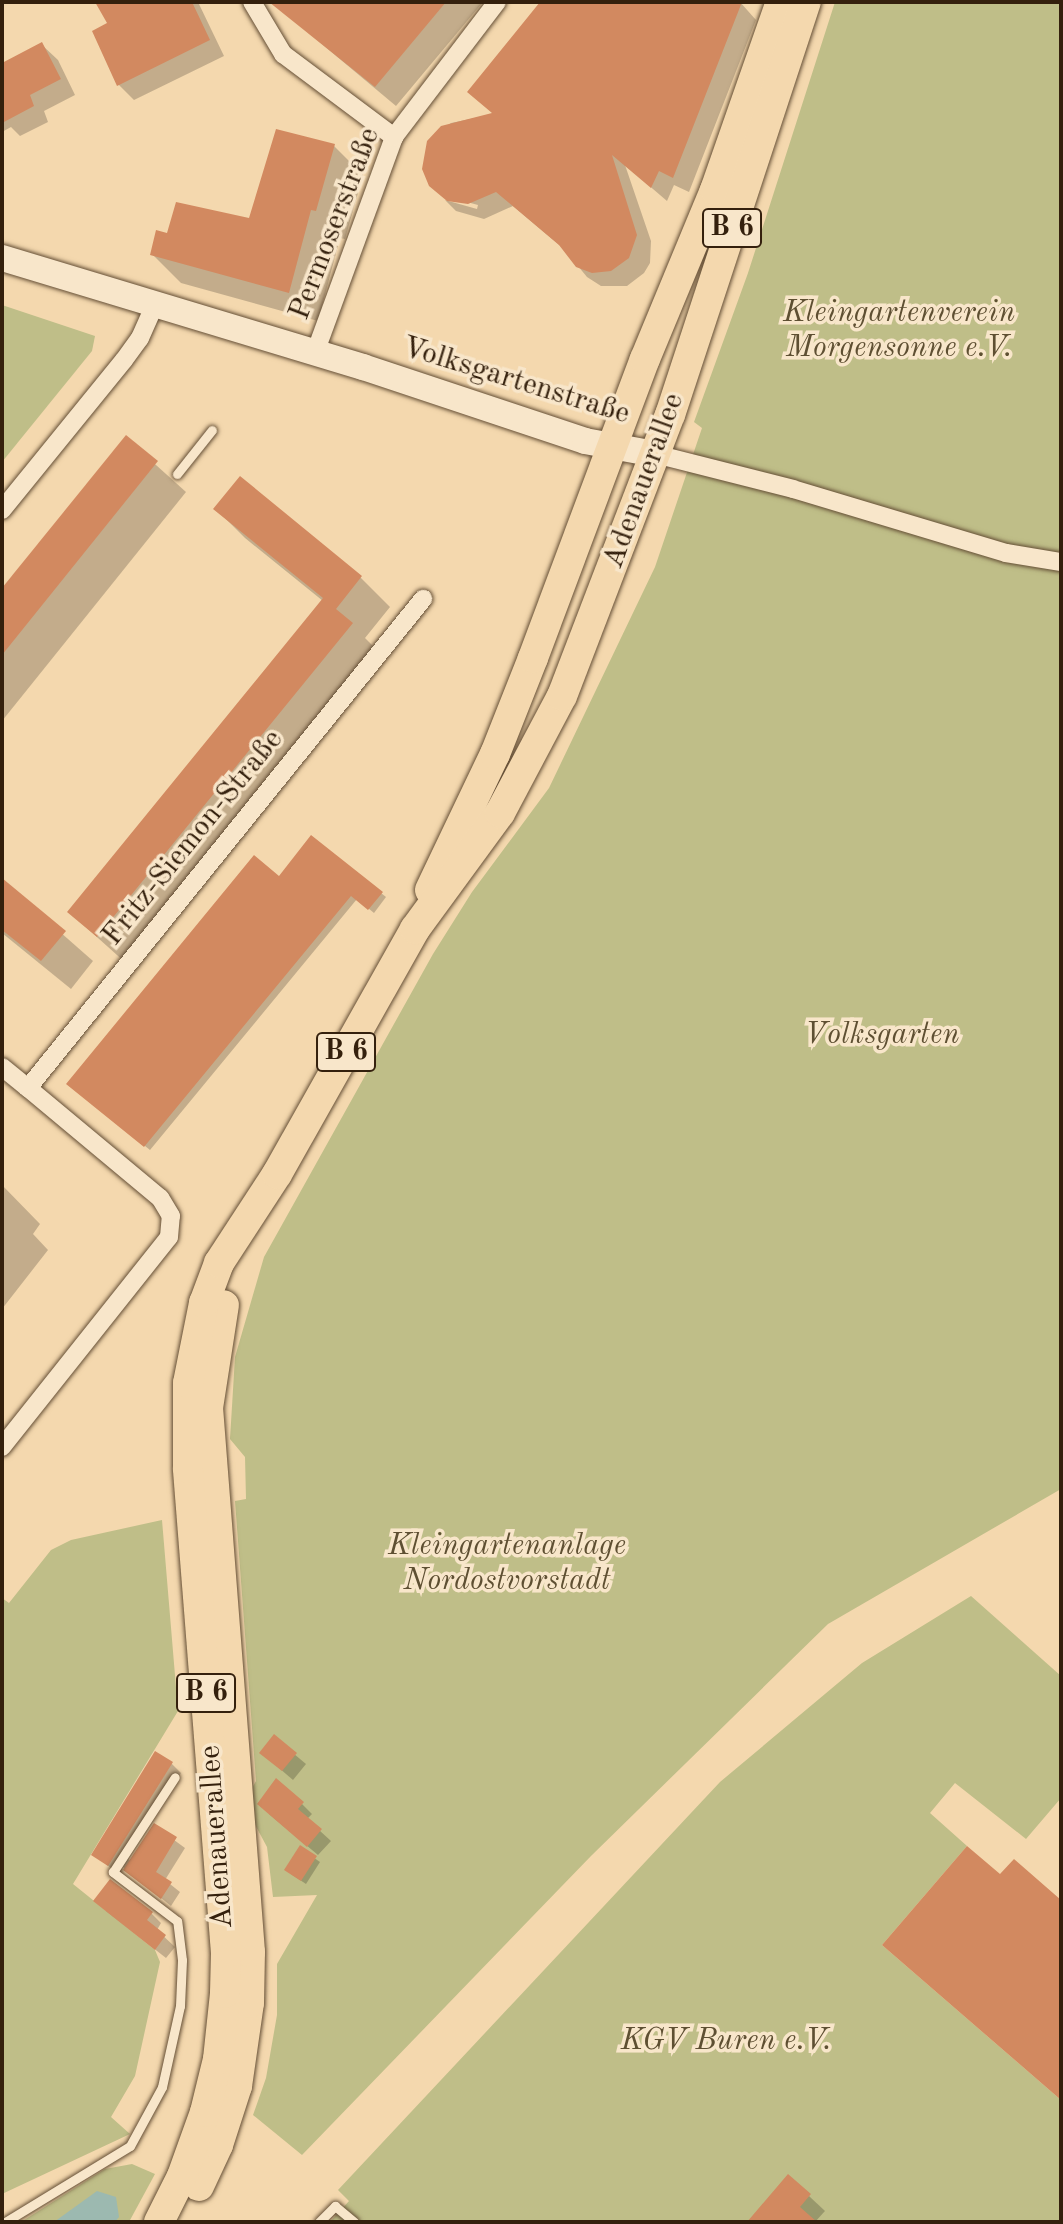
<!DOCTYPE html>
<meta charset="utf-8">
<style>
body{margin:0}
#map{position:relative;width:1063px;height:2224px;overflow:hidden;background:#f4d8ae;font-family:"Old Standard TT",serif}
div>[style]{position:absolute}
[style*='--x']{left:calc(var(--x)*1px);top:calc(var(--y)*1px);width:calc(var(--w)*1px);rotate:calc(var(--a)*1deg)}
.green>*{inset:0;background:#bfbe88}
.water>*{inset:0;background:#9cb9b0}
.shadow>*{inset:0;background:#0003}
.building>*{inset:0;background:#d28960}
.roads{filter:drop-shadow(0 0 2px #644e35) drop-shadow(0 0 2px #644e35)}
.lane>*{height:9px;margin:-4.5px;padding:0 4.5px;transform-origin:4.5px;border-radius:4.5px;background:#f8e6ca}
.street>*{height:18px;margin:-9px;padding:0 9px;transform-origin:9px;border-radius:9px;background:#f8e6ca}
.secondary>*{height:26px;margin:-13px;padding:0 13px;transform-origin:13px;border-radius:13px;background:#f8e6ca}
.primary>*{height:30px;margin:-15px;padding:0 15px;transform-origin:15px;border-radius:15px;background:#f4d8ae}
span{translate:-50% -50%;white-space:nowrap;text-align:center;line-height:1.15;-webkit-text-stroke:7px #f8e6ca;paint-order:stroke}
.shield-label span{padding:2px 6px;background:#f8e6ca;border:2px solid;border-radius:6px;-webkit-text-stroke-width:0}
.shield-label{font-size:28px;color:#34200d;font-weight:700}
.street-label{font-size:30px;color:#34200d}
.park-label{font-size:30px;color:#5e4f32;font-style:italic}
.frame{position:absolute;inset:0;border:4px solid #34200d;pointer-events:none}
</style>
<div id="map">
<div class="green">
<div style="clip-path:polygon(835px 2px,1061px 2px,1061px 1489px,828px 1624px,591px 1856px,302px 2155px,253px 2115px,266px 2078px,277px 2015px,277px 1964px,317px 1895px,273px 1897px,267px 1847px,252px 1819px,251px 1790px,256px 1781px,235px 1501px,246px 1499px,245px 1457px,230px 1439px,235px 1357px,264px 1257px,433px 954px,472px 892px,549px 788px,655px 567px,702px 428px,694px 422px,748px 273px)"></div>
<div style="clip-path:polygon(2px 305px,95px 336px,92px 351px,2px 462px)"></div>
<div style="clip-path:polygon(162px 1520px,178px 1711px,73px 1884px,155px 1950px,160px 1962px,135px 2076px,111px 2117px,130px 2134px,2px 2194px,2px 1598px,9px 1603px,51px 1550px,71px 1540px)"></div>
<div style="clip-path:polygon(971px 1596px,1061px 1676px,1061px 1798px,1026px 1839px,955px 1783px,930px 1813px,967px 1846px,882px 1945px,1061px 2100px,1061px 2222px,330px 2222px,349px 2201px,338px 2190px,720px 1782px,862px 1663px)"></div>
<div style="clip-path:polygon(132px 2164px,155px 2174px,129px 2222px,21px 2222px,105px 2169px)"></div>
</div>
<div class="water">
<div style="clip-path:polygon(97px 2191px,116px 2197px,119px 2217px,115px 2222px,54px 2222px)"></div>
</div>
<div class="shadow">
<div style="clip-path:polygon(98px 2px,198px 2px,224px 56px,134px 100px,119px 85px,109px 24px)"></div>
<div style="clip-path:polygon(294px 2px,483px 2px,396px 106px,280px 9px)"></div>
<div style="clip-path:polygon(543px 2px,740px 2px,756px 20px,689px 192px,674px 185px,667px 201px,625px 165px,651px 241px,650px 263px,644px 273px,627px 286px,601px 286px,587px 277px,564px 249px,513px 206px,484px 219px,456px 211px,445px 200px,477px 209px,478px 205px,441px 195px,429px 142px,451px 123px,494px 114px,470px 92px)"></div>
<div style="clip-path:polygon(42px 45px,58px 60px,75px 95px,44px 111px,48px 122px,20px 136px,11px 127px,2px 132px,2px 65px)"></div>
<div style="clip-path:polygon(334px 146px,363px 175px,345px 239px,340px 238px,318px 321px,181px 283px,152px 254px,169px 235px,250px 221px)"></div>
<div style="clip-path:polygon(126px 438px,186px 492px,2px 721px,2px 592px)"></div>
<div style="clip-path:polygon(240px 479px,361px 578px,390px 607px,365px 638px,381px 654px,127px 964px,69px 912px,323px 601px,245px 538px,216px 509px)"></div>
<div style="clip-path:polygon(279px 879px,381px 893px,386px 897px,374px 913px,357px 899px,150px 1150px,73px 1088px)"></div>
<div style="clip-path:polygon(2px 881px,93px 961px,71px 989px,2px 933px)"></div>
<div style="clip-path:polygon(2px 1185px,40px 1224px,33px 1234px,48px 1250px,2px 1309px)"></div>
<div style="clip-path:polygon(274px 1737px,306px 1764px,293px 1780px,272px 1762px)"></div>
<div style="clip-path:polygon(171px 1763px,181px 1773px,128px 1859px,131px 1861px,155px 1826px,185px 1848px,165px 1880px,180px 1892px,171px 1906px,123px 1867px,119px 1874px,94px 1855px)"></div>
<div style="clip-path:polygon(302px 1804px,312px 1814px,307px 1819px,331px 1841px,318px 1855px,269px 1814px)"></div>
<div style="clip-path:polygon(300px 1848px,320px 1862px,306px 1884px,291px 1874px)"></div>
<div style="clip-path:polygon(106px 1911px,151px 1913px,161px 1923px,157px 1930px,175px 1947px,166px 1958px)"></div>
<div style="clip-path:polygon(809px 2196px,825px 2211px,815px 2222px,749px 2222px)"></div>
</div>
<div class="building">
<div style="clip-path:polygon(95px 2px,192px 2px,210px 40px,117px 86px,92px 31px,107px 23px)"></div>
<div style="clip-path:polygon(269px 2px,446px 2px,375px 87px)"></div>
<div style="clip-path:polygon(540px 2px,742px 2px,673px 178px,659px 171px,651px 188px,612px 155px,637px 235px,629px 258px,611px 271px,592px 273px,576px 267px,559px 245px,496px 192px,468px 204px,447px 201px,429px 186px,422px 169px,427px 141px,441px 126px,492px 113px,467px 92px)"></div>
<div style="clip-path:polygon(42px 42px,61px 79px,30px 95px,34px 106px,2px 123px,2px 63px)"></div>
<div style="clip-path:polygon(276px 129px,335px 144px,316px 211px,311px 210px,289px 293px,150px 255px,156px 230px,167px 233px,176px 202px,249px 218px)"></div>
<div style="clip-path:polygon(126px 435px,158px 461px,2px 655px,2px 588px)"></div>
<div style="clip-path:polygon(240px 476px,362px 576px,336px 609px,353px 623px,97px 937px,67px 912px,323px 598px,213px 509px)"></div>
<div style="clip-path:polygon(311px 835px,383px 892px,368px 910px,351px 896px,144px 1147px,66px 1084px,254px 855px,279px 876px)"></div>
<div style="clip-path:polygon(2px 878px,66px 931px,41px 961px,2px 930px)"></div>
<div style="clip-path:polygon(274px 1734px,297px 1753px,282px 1771px,259px 1753px)"></div>
<div style="clip-path:polygon(155px 1751px,173px 1762px,108px 1866px,91px 1855px)"></div>
<div style="clip-path:polygon(276px 1778px,304px 1802px,298px 1809px,322px 1829px,307px 1847px,257px 1804px)"></div>
<div style="clip-path:polygon(154px 1823px,177px 1837px,156px 1872px,172px 1882px,161px 1899px,123px 1870px)"></div>
<div style="clip-path:polygon(300px 1845px,317px 1856px,301px 1881px,284px 1870px)"></div>
<div style="clip-path:polygon(967px 1846px,1000px 1874px,1014px 1859px,1061px 1900px,1061px 2100px,882px 1945px)"></div>
<div style="clip-path:polygon(110px 1879px,153px 1912px,147px 1920px,166px 1935px,155px 1950px,93px 1901px)"></div>
<div style="clip-path:polygon(788px 2174px,811px 2194px,800px 2207px,817px 2222px,747px 2222px)"></div>
</div>
<div class="roads">
<div class="lane">
<div style="--x:177;--y:474;--w:56;--a:-51.5"></div>
<div style="--x:5;--y:2222;--w:146;--a:-31.3"></div>
<div style="--x:130;--y:2146;--w:67;--a:-61.5"></div>
<div style="--x:162;--y:2087;--w:83;--a:-77.5"></div>
<div style="--x:180;--y:2006;--w:46;--a:-87.5"></div>
<div style="--x:182;--y:1960;--w:39;--a:-97"></div>
<div style="--x:177;--y:1921;--w:81;--a:-142.6"></div>
<div style="--x:113;--y:1872;--w:113;--a:-56.9"></div>
<div style="--x:319;--y:2222;--w:23;--a:-45"></div>
<div style="--x:335;--y:2206;--w:25;--a:40"></div>
</div>
<div class="street">
<div style="--x:252;--y:2;--w:61;--a:59.2"></div>
<div style="--x:283;--y:54;--w:139;--a:36.8"></div>
<div style="--x:315;--y:353;--w:230;--a:-69.9"></div>
<div style="--x:394;--y:137;--w:170;--a:-52.7"></div>
<div style="--x:655;--y:454;--w:142;--a:14.2"></div>
<div style="--x:793;--y:489;--w:222;--a:16.7"></div>
<div style="--x:1006;--y:553;--w:56;--a:9.3"></div>
<div style="--x:2;--y:510;--w:193;--a:-50.9"></div>
<div style="--x:124;--y:360;--w:27;--a:-54"></div>
<div style="--x:140;--y:338;--w:37;--a:-66"></div>
<div style="--x:2;--y:1067;--w:33;--a:39"></div>
<div style="--x:28;--y:1088;--w:629;--a:-51.07"></div>
<div style="--x:2;--y:1447;--w:268;--a:-51.5"></div>
<div style="--x:169;--y:1237;--w:21;--a:-85"></div>
<div style="--x:171;--y:1216;--w:21;--a:-121"></div>
<div style="--x:160;--y:1198;--w:172;--a:-140.2"></div>
</div>
<div class="secondary">
<div style="--x:2;--y:258;--w:377;--a:16.8"></div>
<div style="--x:363;--y:367;--w:234;--a:18.4"></div>
<div style="--x:585;--y:441;--w:71;--a:10.5"></div>
</div>
<div class="primary">
<div style="--x:430;--y:890;--w:151;--a:-64.5"></div>
<div style="--x:495;--y:754;--w:103;--a:-68.4"></div>
<div style="--x:533;--y:658;--w:319;--a:-69.5"></div>
<div style="--x:645;--y:359;--w:183;--a:-67.5"></div>
<div style="--x:715;--y:190;--w:199;--a:-70.7"></div>
<div style="--x:199;--y:2186;--w:45;--a:-65.1"></div>
<div style="--x:218;--y:2145;--w:62;--a:-72.1"></div>
<div style="--x:237;--y:2086;--w:84;--a:-81.8"></div>
<div style="--x:249;--y:2003;--w:51;--a:-88.9"></div>
<div style="--x:250;--y:1952;--w:546;--a:-94.41"></div>
<div style="--x:208;--y:1408;--w:104;--a:-81.2"></div>
<div style="--x:159;--y:2222;--w:51;--a:-63.4"></div>
<div style="--x:182;--y:2176;--w:68;--a:-70.2"></div>
<div style="--x:205;--y:2112;--w:55;--a:-76.2"></div>
<div style="--x:218;--y:2059;--w:66;--a:-83.9"></div>
<div style="--x:225;--y:1993;--w:40;--a:-88.6"></div>
<div style="--x:226;--y:1953;--w:486;--a:-94.5"></div>
<div style="--x:188;--y:1468;--w:85;--a:-90"></div>
<div style="--x:188;--y:1383;--w:82;--a:-78.7"></div>
<div style="--x:204;--y:1303;--w:43;--a:-69.4"></div>
<div style="--x:219;--y:1263;--w:106;--a:-56.9"></div>
<div style="--x:277;--y:1174;--w:281;--a:-60.6"></div>
<div style="--x:415;--y:929;--w:144;--a:-53.8"></div>
<div style="--x:500;--y:813;--w:132;--a:-62.1"></div>
<div style="--x:562;--y:696;--w:301;--a:-69"></div>
<div style="--x:670;--y:415;--w:435;--a:-71.8"></div>
</div>
</div>
<div class="shield-label">
<span style="left:732px;top:228px">B 6</span>
<span style="left:346px;top:1052px">B 6</span>
<span style="left:206px;top:1693px">B 6</span>
</div>
<div class="street-label">
<span style="left:335px;top:224px;rotate:-69deg">Permoserstraße</span>
<span style="left:516px;top:381px;rotate:17deg">Volksgartenstraße</span>
<span style="left:644px;top:481px;rotate:-70deg">Adenauerallee</span>
<span style="left:193px;top:838px;rotate:-51deg">Fritz-Siemon-Straße</span>
<span style="left:217px;top:1837px;rotate:-94deg">Adenauerallee</span>
</div>
<div class="park-label">
<span style="left:899px;top:330px">Kleingartenverein<br>Morgensonne e.V.</span>
<span style="left:882px;top:1035px">Volksgarten</span>
<span style="left:507px;top:1563px">Kleingartenanlage<br>Nordostvorstadt</span>
<span style="left:726px;top:2041px">KGV Buren e.V.</span>
</div>
<div class="frame"></div>
</div>
